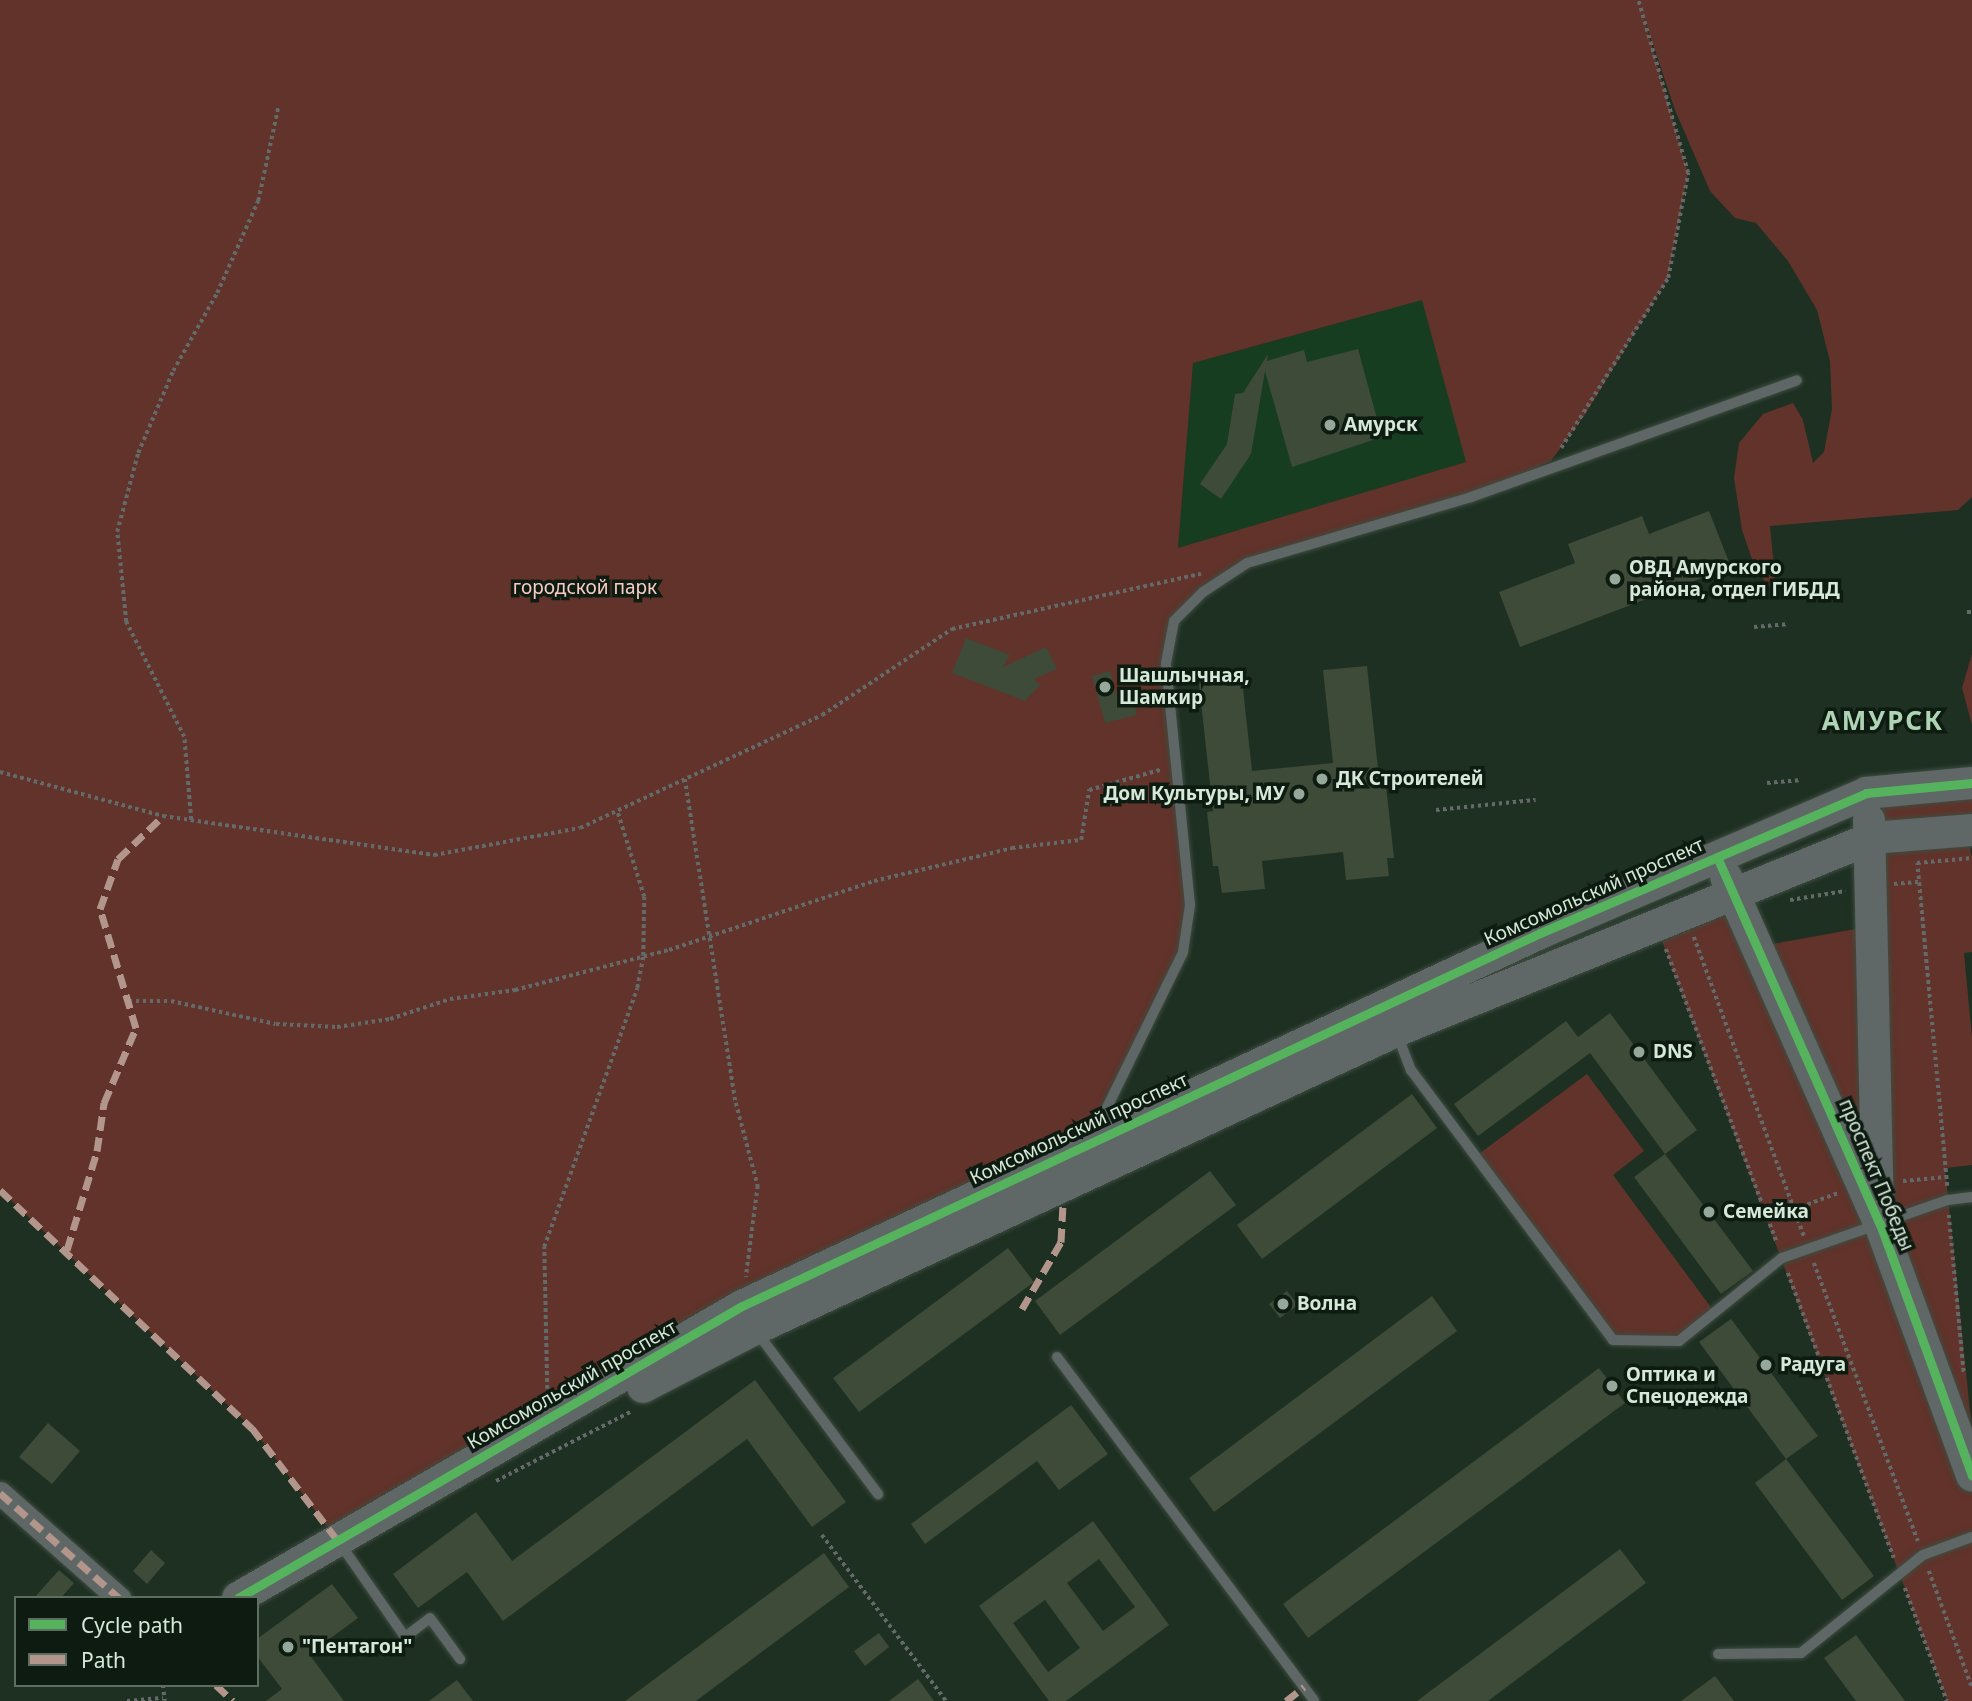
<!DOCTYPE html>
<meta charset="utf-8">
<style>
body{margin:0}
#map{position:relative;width:1972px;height:1701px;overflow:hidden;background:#1e3022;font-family:"Noto Sans",sans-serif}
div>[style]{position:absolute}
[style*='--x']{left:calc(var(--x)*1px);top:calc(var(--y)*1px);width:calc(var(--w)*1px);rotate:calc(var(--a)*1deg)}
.built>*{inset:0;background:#173d21}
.green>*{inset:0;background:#61332a}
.building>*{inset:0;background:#3d4b38}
.path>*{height:3.5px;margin-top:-1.75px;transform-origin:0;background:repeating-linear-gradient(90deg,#636a69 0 3.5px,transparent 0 7px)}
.roads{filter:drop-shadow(0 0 2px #3d4c40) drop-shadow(0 0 2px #3d4c40)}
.lane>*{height:10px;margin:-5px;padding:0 5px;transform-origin:5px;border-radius:5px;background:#5f6666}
.street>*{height:23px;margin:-11.5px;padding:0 11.5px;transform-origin:11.5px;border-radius:11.5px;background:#5f6666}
.secondary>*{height:32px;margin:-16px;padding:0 16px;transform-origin:16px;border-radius:16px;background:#5f6767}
.quiet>*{height:7px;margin-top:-3.5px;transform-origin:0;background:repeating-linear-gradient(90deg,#b2968c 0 14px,transparent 0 21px)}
.cycleway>*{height:9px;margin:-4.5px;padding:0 4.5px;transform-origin:4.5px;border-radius:4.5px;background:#56b35d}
.dots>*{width:19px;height:19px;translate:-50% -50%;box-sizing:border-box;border:4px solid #0d1b10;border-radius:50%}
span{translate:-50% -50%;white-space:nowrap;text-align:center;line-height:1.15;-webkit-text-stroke:7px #0d1b10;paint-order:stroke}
.poi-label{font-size:19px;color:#d6e9d9;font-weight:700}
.left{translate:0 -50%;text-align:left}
.right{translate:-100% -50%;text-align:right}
.park-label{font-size:19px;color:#f7ccc5}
.street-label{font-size:19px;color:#d6e9d9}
.district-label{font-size:26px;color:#afd4b5;font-weight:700;letter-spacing:2px}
.legend{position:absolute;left:14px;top:1596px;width:245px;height:91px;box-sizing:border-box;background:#0d1b10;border:2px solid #5d6d60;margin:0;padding:9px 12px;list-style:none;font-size:21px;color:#d6e9d9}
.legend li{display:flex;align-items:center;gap:14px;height:35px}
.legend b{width:35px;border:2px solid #5d6d60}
</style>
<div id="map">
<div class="built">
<div style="clip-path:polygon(1422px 300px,1467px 462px,1178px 548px,1193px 363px)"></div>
</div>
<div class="green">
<div style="clip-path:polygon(evenodd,0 0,1972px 0,1972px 497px,1958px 510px,1770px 526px,1777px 597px,1755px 568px,1742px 530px,1734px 478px,1739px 443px,1763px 414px,1793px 403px,1803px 420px,1813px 463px,1824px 452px,1832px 409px,1830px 361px,1817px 310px,1788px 261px,1756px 223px,1735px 218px,1710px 191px,1675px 110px,1643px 14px,1688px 173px,1668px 278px,1586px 413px,1551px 461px,1471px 497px,1247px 563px,1174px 621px,1166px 663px,1190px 905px,1183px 952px,1089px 1144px,339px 1542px,252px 1428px,0 1190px,0 0,1422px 300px,1466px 462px,1178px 548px,1193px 363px,1422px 300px)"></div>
<div style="clip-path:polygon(1972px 654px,1972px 725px,1962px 688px)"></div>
<div style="clip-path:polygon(1972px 797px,1972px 815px,1885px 822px,1880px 814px,1884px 806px)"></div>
<div style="clip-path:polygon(1966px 830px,1972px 858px,1972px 952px,1964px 953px,1972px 1038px,1972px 1165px,1945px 1168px,1972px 1431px,1972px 1701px,1947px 1701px,1662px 941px,1739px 909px,1756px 947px,1872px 926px,1872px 838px)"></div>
<div style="clip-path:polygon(1587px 1074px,1644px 1151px,1613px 1175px,1716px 1314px,1679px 1341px,1613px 1340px,1476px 1156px)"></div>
</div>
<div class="building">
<div style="clip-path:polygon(1358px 349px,1382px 437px,1292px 467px,1265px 371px,1251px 454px,1221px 499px,1200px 484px,1227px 444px,1235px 394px,1243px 393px,1268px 354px,1267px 361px,1304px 350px,1307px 362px)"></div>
<div style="clip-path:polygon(1709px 511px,1731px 567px,1520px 647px,1499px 592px,1575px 563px,1568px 544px,1642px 516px,1649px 534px)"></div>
<div style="clip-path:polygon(966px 638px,1010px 655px,1003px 667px,1046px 647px,1057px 669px,1034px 679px,1040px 685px,1025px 701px,952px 673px)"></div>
<div style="clip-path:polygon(1367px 666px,1379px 778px,1385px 777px,1394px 858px,1387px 858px,1389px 876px,1346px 880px,1343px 852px,1262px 861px,1265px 889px,1222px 893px,1218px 866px,1213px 866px,1207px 812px,1213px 811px,1199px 684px,1242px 679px,1252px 771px,1333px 763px,1323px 670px)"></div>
<div style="clip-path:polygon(1110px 671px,1118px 702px,1132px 698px,1137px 715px,1105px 723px,1092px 676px)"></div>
<div style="clip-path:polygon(1610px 1013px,1697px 1130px,1665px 1154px,1590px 1053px,1478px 1136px,1454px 1104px,1566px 1021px,1578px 1037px)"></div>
<div style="clip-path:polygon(1412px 1094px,1437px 1128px,1262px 1259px,1237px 1225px)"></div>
<div style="clip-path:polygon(1665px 1154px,1753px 1271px,1721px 1294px,1634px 1177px)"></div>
<div style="clip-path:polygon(1210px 1171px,1236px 1205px,1060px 1335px,1035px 1301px)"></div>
<div style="clip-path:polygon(1008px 1248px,1034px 1282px,859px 1412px,833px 1378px)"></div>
<div style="clip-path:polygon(1287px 1291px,1298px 1305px,1280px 1318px,1269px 1304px)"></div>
<div style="clip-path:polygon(1432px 1296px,1457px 1331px,1214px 1512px,1189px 1478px)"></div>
<div style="clip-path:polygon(1731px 1319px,1818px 1436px,1786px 1459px,1699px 1342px)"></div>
<div style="clip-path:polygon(1599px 1368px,1625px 1403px,1308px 1638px,1283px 1604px)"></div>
<div style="clip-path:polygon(755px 1380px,846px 1502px,812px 1527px,747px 1439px,503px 1621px,467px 1572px,418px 1608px,393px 1574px,476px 1512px,512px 1561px)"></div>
<div style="clip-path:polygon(1071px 1405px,1108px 1454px,1059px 1490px,1037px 1461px,925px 1544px,911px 1524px)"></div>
<div style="clip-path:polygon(48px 1423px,80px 1451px,52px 1484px,19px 1457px)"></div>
<div style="clip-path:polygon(1786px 1459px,1874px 1576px,1842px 1600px,1755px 1483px)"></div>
<div style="clip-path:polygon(evenodd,1093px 1521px,1169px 1625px,1066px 1701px,1049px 1701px,979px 1606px,1093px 1521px,1099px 1559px,1135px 1607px,1103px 1631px,1067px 1583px,1099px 1559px,1093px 1521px,1045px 1600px,1080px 1648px,1048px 1672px,1013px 1623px,1045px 1600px)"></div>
<div style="clip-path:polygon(1620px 1549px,1646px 1583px,1488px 1701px,1417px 1701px)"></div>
<div style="clip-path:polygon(151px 1550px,165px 1563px,147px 1584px,133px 1571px)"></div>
<div style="clip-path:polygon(824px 1553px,849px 1587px,696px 1701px,625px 1701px)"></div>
<div style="clip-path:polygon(59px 1570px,74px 1583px,61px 1598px,34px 1598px)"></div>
<div style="clip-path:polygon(332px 1584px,358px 1618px,309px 1654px,344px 1701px,266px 1701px,282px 1689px,257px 1656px,257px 1639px)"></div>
<div style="clip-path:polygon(879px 1633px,889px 1647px,865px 1666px,854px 1651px)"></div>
<div style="clip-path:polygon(1856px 1635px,1905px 1701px,1856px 1701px,1824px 1658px)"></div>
<div style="clip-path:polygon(1715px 1676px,1734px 1701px,1681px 1701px)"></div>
<div style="clip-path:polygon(918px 1679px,934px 1701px,889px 1701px)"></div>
<div style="clip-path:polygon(457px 1680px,473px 1701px,429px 1701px)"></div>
</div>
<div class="path">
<div style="--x:1561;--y:448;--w:201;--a:-57.8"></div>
<div style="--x:1668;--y:278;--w:107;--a:-79.2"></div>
<div style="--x:1688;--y:173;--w:180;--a:-106.1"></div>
<div style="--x:1967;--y:612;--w:5;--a:0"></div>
<div style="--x:1754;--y:627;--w:32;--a:-5"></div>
<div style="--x:0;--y:772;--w:169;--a:15.1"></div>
<div style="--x:163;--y:816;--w:274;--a:8.2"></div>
<div style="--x:434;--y:855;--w:148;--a:-10.5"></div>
<div style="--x:580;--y:828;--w:267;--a:-25"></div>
<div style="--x:822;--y:715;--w:156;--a:-33.5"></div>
<div style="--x:952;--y:629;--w:255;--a:-12.5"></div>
<div style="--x:685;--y:779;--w:328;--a:81.1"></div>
<div style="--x:736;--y:1103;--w:86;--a:75.2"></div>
<div style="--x:758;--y:1186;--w:92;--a:97.5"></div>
<div style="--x:1767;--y:783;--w:32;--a:-5"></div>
<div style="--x:1436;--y:810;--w:100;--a:-5.8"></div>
<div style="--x:191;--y:820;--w:83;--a:-94.8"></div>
<div style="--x:184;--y:737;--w:129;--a:-116.8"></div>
<div style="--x:126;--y:622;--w:90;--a:-95.7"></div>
<div style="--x:117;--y:532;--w:82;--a:-75.1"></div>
<div style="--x:138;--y:453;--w:89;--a:-66.9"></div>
<div style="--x:173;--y:371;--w:90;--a:-60.6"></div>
<div style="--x:217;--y:293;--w:101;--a:-66"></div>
<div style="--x:258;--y:201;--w:95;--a:-77.9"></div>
<div style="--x:1894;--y:884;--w:25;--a:-5"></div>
<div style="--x:1790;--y:900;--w:56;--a:-9.3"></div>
<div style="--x:1694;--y:937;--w:319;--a:69.8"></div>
<div style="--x:1666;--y:949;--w:314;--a:69.3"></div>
<div style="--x:129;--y:1001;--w:42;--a:0"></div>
<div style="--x:171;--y:1001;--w:107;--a:12.4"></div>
<div style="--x:276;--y:1024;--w:61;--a:2.8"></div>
<div style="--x:337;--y:1027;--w:54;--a:-8.6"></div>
<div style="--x:390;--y:1019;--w:63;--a:-18.4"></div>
<div style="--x:450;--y:999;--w:66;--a:-7.9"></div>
<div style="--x:515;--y:990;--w:159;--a:-14.6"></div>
<div style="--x:669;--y:950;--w:216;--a:-18.6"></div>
<div style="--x:874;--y:881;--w:142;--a:-13.4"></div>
<div style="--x:1012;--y:848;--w:69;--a:-6.6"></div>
<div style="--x:1081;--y:840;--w:51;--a:-80.9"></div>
<div style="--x:1089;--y:790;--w:77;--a:-15.8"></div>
<div style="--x:1903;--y:1181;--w:43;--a:-5.3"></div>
<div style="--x:1947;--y:1186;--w:324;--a:-95.3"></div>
<div style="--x:1917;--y:863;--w:55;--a:-5.2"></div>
<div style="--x:1949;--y:1215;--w:161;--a:84.6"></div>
<div style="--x:1768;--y:1219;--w:75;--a:-20.4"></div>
<div style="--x:1814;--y:1263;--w:297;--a:69.5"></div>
<div style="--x:1788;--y:1273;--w:304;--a:69.6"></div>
<div style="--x:547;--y:1389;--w:142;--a:-91.2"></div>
<div style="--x:544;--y:1247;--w:275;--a:-70.2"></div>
<div style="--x:637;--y:988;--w:33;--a:-79"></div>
<div style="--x:643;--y:956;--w:59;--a:-89"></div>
<div style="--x:644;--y:897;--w:90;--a:-107.4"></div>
<div style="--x:496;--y:1481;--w:153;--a:-27.2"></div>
<div style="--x:822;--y:1535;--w:207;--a:53.2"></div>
<div style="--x:1929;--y:1571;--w:124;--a:69.7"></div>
<div style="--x:1905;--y:1588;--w:121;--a:69.6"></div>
<div style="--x:163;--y:1685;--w:16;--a:83"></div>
<div style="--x:127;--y:1701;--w:36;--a:-5"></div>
</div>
<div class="roads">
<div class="lane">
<div style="--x:1397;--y:1034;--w:39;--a:69"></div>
<div style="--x:1411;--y:1070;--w:337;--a:53.2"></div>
<div style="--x:1613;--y:1340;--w:66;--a:0.9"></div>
<div style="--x:1679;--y:1341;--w:132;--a:-38.9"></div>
<div style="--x:1782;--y:1258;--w:176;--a:-19.3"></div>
<div style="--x:1948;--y:1200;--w:24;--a:-7"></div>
<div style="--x:1095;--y:1132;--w:200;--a:-63.9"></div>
<div style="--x:1183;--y:952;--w:48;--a:-81.5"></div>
<div style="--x:1190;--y:905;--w:243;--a:-95.7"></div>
<div style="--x:1166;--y:663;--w:43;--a:-79.2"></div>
<div style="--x:1174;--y:621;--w:41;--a:-45"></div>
<div style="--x:1203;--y:592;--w:53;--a:-33.4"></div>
<div style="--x:1247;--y:563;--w:234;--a:-16.4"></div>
<div style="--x:1471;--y:497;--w:346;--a:-19.7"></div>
<div style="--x:756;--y:1331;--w:204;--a:53.2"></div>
<div style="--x:1057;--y:1357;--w:429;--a:53.2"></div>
<div style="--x:339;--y:1542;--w:116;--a:55.2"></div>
<div style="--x:405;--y:1637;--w:31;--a:-37"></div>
<div style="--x:430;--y:1618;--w:51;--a:53.8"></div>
<div style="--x:1718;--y:1654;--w:83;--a:-0.7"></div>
<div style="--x:1801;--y:1653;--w:156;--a:-38.8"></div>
<div style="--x:1923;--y:1555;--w:52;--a:-20.2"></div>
</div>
<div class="street">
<div style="--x:0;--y:1493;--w:159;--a:41.4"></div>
</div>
<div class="secondary">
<div style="--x:1869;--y:820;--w:385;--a:88.7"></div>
<div style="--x:1726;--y:877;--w:380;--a:66.1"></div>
<div style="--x:1880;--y:1224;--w:268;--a:69.9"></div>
<div style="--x:643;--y:1387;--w:126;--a:-27.4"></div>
<div style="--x:755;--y:1329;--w:707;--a:-24.93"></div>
<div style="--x:1396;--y:1031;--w:514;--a:-22.07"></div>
<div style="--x:1872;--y:838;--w:100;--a:-4.6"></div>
<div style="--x:238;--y:1598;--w:582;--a:-30.09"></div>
<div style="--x:742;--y:1306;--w:881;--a:-25.05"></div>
<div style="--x:1540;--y:933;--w:355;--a:-23.2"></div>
<div style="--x:1866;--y:793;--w:106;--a:-5.4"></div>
</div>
</div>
<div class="quiet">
<div style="--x:0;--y:1190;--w:347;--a:43.4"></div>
<div style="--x:252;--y:1428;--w:143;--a:52.7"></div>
<div style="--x:67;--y:1250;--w:103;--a:-73.1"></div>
<div style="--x:97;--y:1151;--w:49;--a:-81.7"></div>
<div style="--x:104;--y:1103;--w:82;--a:-66.9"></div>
<div style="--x:136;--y:1028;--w:124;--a:-106.8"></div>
<div style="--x:100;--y:909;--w:53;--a:-70.2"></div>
<div style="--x:118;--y:859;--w:62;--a:-43.7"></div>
<div style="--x:1022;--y:1309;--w:78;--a:-59.8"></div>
<div style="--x:1061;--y:1242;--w:38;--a:-87"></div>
<div style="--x:0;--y:1493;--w:159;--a:41.4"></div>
<div style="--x:216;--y:1685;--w:23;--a:43"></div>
<div style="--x:1286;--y:1701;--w:23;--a:-38"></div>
</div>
<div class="cycleway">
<div style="--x:1717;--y:857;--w:402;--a:66.1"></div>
<div style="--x:1880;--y:1224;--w:268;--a:69.9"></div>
<div style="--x:238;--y:1598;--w:582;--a:-30.09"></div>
<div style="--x:742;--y:1306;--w:881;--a:-25.05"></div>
<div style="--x:1540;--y:933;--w:355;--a:-23.2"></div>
<div style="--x:1866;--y:793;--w:106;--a:-5.4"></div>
</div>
<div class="dots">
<div style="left:1330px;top:425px;background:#96a899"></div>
<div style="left:1615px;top:579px;background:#96a899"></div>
<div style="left:1105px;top:687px;background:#96a899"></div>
<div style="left:1322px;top:779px;background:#96a899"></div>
<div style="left:1299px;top:794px;background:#96a899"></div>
<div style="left:1639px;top:1052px;background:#96a899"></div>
<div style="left:1709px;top:1212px;background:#96a899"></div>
<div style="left:1283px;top:1304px;background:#96a899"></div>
<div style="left:1766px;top:1365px;background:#96a899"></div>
<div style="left:1612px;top:1386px;background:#96a899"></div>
<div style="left:288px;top:1647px;background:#96a899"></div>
</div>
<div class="poi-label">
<span class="left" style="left:1344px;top:425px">Амурск</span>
<span class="left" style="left:1629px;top:579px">ОВД Амурского<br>района, отдел ГИБДД</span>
<span class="left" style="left:1119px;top:687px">Шашлычная,<br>Шамкир</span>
<span class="left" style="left:1336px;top:779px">ДК Строителей</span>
<span class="right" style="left:1285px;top:794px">Дом Культуры, МУ</span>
<span class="left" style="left:1653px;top:1052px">DNS</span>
<span class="left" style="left:1723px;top:1212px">Семейка</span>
<span class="left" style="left:1297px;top:1304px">Волна</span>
<span class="left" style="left:1780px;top:1365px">Радуга</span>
<span class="left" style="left:1626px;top:1386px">Оптика и<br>Спецодежда</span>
<span class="left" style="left:302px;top:1647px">"Пентагон"</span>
</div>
<div class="park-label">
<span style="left:585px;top:588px">городской парк</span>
</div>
<div class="street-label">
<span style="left:1594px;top:892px;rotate:-24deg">Комсомольский проспект</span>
<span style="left:1079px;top:1129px;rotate:-25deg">Комсомольский проспект</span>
<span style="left:1876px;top:1175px;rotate:67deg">проспект Победы</span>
<span style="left:572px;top:1385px;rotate:-30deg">Комсомольский проспект</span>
</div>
<div class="district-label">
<span style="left:1883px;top:721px">АМУРСК</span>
</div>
<ul class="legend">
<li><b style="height:9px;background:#56b35d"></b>Cycle path</li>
<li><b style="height:9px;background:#b2968c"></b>Path</li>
</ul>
</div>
